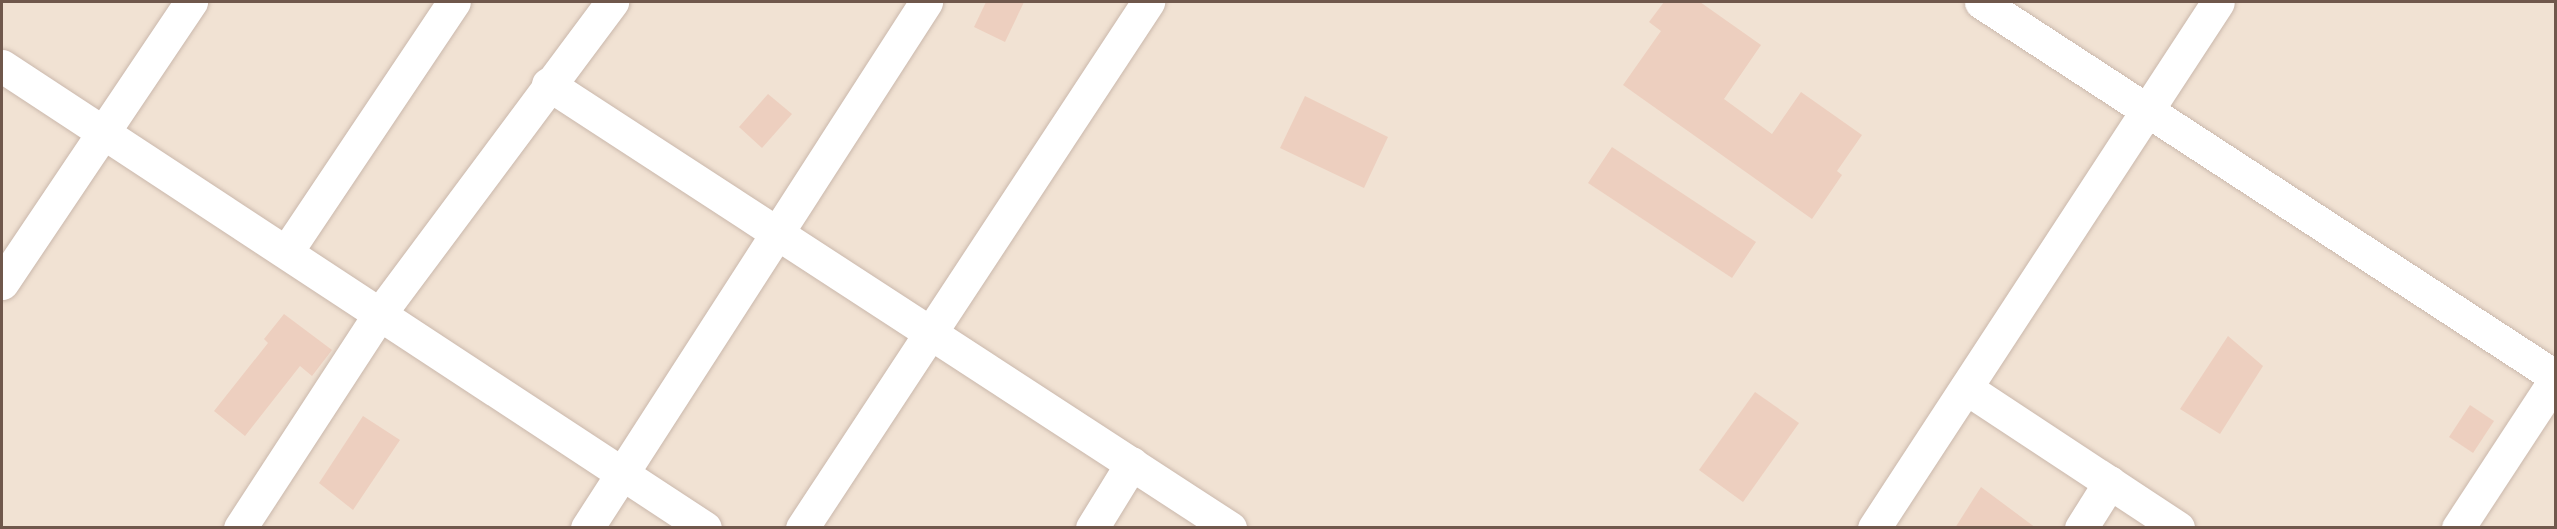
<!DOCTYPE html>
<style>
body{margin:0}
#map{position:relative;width:2557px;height:529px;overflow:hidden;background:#faf1e4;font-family:Rubik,sans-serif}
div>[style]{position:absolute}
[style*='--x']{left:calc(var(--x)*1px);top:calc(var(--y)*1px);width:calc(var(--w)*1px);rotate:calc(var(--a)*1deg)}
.residential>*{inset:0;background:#f1e2d3}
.building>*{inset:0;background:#edcfbf}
.roads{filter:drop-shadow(0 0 2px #cab8ac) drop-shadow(0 0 2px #cab8ac)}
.minor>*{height:33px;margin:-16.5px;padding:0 16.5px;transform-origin:16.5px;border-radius:16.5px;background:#fff}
span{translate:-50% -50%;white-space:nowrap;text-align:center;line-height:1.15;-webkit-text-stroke:5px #fdf5ea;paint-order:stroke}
.frame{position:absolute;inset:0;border:3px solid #70584c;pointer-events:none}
</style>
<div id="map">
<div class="residential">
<div style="clip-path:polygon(2px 2px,2555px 2px,2555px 527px,2px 527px)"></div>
</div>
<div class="building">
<div style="clip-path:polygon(986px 2px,1024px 2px,1005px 42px,974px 27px)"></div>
<div style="clip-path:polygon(1664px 2px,1700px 2px,1761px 45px,1724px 99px,1772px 134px,1801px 92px,1862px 135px,1837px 171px,1842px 175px,1812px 219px,1623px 85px,1661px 31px,1649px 22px)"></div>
<div style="clip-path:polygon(768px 94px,792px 114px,762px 148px,739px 127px)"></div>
<div style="clip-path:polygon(1305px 96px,1388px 137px,1364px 188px,1280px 148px)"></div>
<div style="clip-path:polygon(1612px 147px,1756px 242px,1732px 278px,1588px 183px)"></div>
<div style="clip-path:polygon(284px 314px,332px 350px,312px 376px,300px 366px,245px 436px,214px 411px,268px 343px,264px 339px)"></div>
<div style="clip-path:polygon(2228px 336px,2263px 366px,2220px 434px,2180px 409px)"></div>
<div style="clip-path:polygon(1755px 392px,1799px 423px,1743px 502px,1699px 470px)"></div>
<div style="clip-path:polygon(2470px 405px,2494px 421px,2473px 453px,2449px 437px)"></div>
<div style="clip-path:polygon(363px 416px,400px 440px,353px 510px,319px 483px)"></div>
<div style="clip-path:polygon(1981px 487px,2036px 528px,1955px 528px)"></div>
</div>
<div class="roads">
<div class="minor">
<div style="--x:1981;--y:2;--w:686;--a:33.11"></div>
<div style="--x:2;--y:66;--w:841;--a:33.31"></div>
<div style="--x:548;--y:84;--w:814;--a:33.07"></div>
<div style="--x:287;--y:251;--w:300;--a:-56.2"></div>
<div style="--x:2;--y:283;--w:339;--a:-56.1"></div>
<div style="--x:1966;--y:388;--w:254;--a:33.4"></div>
<div style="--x:240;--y:528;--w:253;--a:-56.9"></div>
<div style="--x:378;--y:316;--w:392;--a:-53.3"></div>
<div style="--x:587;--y:528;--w:626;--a:-57.2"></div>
<div style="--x:802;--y:528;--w:630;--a:-56.66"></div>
<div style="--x:1092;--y:528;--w:76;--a:-58.4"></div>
<div style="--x:1874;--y:528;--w:628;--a:-56.82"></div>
<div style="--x:2081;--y:528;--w:54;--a:-57.8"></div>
<div style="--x:2458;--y:528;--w:179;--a:-56.8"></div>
</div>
</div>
<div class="frame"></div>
</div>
